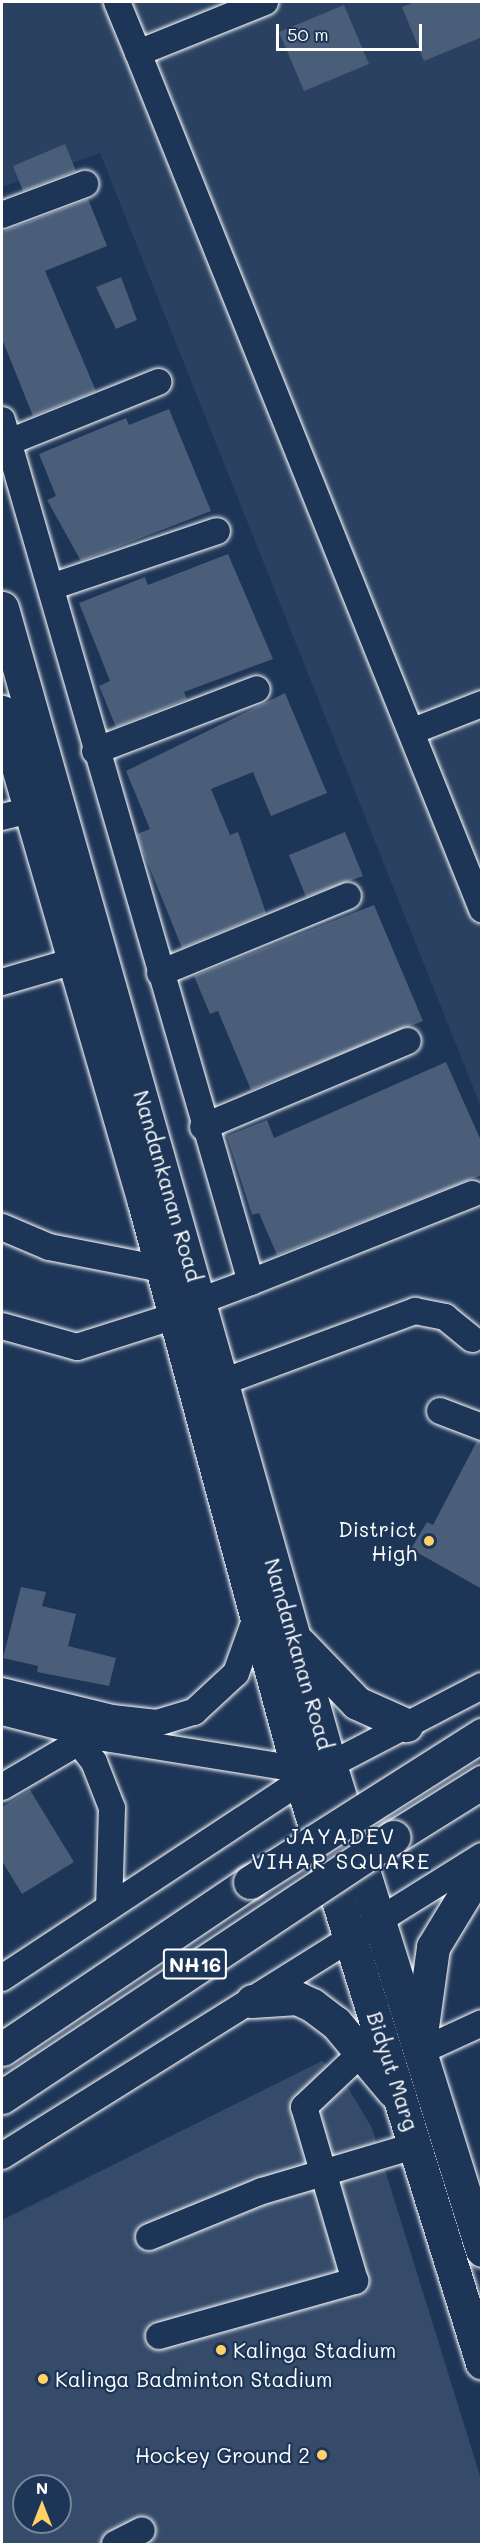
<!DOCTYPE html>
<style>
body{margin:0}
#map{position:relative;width:483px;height:2546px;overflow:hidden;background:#1d3557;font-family:Mali,sans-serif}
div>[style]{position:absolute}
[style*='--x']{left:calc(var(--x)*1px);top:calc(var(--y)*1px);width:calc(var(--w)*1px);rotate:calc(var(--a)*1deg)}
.built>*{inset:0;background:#2a4161}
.green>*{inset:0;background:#364b69}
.building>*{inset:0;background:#4a5d79}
.roads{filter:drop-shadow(0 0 2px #fff) drop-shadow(0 0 2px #fff)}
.minor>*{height:26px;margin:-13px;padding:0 13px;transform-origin:13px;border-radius:13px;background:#1d3557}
.major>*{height:33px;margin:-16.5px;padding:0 16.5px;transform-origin:16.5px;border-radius:16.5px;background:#1d3557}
.highway>*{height:33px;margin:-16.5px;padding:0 16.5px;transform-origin:16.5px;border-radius:16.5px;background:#1d3557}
.bridges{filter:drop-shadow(0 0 2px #fff) drop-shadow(0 0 2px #fff)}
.highway-bridge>*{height:33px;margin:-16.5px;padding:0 16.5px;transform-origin:16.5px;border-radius:16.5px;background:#1d3557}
.dots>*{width:16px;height:16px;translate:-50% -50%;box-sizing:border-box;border:3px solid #1d3557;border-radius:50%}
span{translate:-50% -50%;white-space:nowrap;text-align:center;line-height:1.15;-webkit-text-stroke:4.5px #1d3557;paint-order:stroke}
.shield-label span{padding:2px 4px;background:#1d3557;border:2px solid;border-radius:4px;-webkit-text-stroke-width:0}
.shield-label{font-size:20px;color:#fff;font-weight:700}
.street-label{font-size:21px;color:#fff}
.poi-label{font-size:21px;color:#fff}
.right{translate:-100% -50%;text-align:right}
.left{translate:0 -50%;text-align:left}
.neighbourhood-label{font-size:22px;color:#fff;letter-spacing:1.5px}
.frame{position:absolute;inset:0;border:3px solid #fff;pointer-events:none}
.north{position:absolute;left:12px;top:2474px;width:60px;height:60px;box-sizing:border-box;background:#1d3557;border:2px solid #77869a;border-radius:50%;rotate:0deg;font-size:16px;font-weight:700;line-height:24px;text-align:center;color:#fff}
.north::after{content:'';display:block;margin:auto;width:21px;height:27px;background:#ffd166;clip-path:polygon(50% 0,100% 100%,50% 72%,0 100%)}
.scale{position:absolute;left:276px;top:24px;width:146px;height:27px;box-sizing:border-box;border:3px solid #fff;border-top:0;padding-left:8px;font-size:18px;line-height:21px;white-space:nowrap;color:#fff;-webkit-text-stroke:4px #1d3557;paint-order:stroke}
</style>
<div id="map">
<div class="built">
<div style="clip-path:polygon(2px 2px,481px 2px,481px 1107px,100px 153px,2px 187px)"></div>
</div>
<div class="green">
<div style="clip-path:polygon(evenodd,322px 2061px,341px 2076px,372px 2128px,481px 2479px,481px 2544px,2px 2544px,2px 2220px,322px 2061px,24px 2486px,60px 2486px,60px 2522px,24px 2522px,24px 2486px)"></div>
</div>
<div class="building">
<div style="clip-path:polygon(415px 2px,482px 2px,482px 37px,424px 61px,402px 7px)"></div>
<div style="clip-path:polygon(344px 5px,369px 64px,304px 91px,279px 32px)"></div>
<div style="clip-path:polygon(65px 144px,76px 171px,23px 191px,13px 166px)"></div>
<div style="clip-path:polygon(88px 199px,107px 246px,45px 271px,96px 391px,33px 416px,2px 339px,2px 232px)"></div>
<div style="clip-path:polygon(121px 277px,137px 320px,116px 329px,96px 287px)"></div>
<div style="clip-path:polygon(169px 409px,211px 511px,81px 561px,47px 500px,56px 496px,39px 454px,126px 418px,129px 425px)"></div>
<div style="clip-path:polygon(228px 554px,273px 659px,184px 692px,187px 699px,116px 727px,99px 686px,110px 681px,79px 603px,145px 577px,148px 585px)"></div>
<div style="clip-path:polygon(285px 693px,327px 793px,271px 816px,253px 772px,211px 789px,230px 835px,238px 832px,266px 913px,182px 948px,140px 844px,137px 834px,150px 829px,126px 771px)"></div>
<div style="clip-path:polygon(345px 832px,363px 876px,306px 897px,289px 855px)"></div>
<div style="clip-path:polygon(374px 905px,423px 1021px,251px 1090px,218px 1011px,210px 1014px,194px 976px)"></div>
<div style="clip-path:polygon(446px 1062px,482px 1143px,482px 1175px,277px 1255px,259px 1213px,252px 1215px,227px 1136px,267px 1120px,274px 1138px)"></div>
<div style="clip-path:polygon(477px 1441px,482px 1442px,482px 1589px,411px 1549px,427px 1522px,433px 1525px)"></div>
<div style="clip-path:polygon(21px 1587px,46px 1592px,42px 1606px,76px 1614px,68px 1646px,116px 1658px,109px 1686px,37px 1672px,38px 1666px,3px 1658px)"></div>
<div style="clip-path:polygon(30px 1790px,74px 1862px,22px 1894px,2px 1861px,2px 1807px)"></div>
</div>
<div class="roads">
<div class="minor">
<div style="--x:117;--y:2;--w:55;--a:67.6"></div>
<div style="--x:138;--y:53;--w:137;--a:-21.9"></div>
<div style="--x:138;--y:53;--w:923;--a:68.11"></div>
<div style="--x:2;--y:215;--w:89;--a:-20.5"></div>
<div style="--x:2;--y:420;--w:897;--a:73.89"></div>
<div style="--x:251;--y:1282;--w:238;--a:-21.7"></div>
<div style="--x:9;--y:442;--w:161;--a:-21.9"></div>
<div style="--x:51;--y:587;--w:175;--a:-18.6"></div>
<div style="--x:413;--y:731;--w:74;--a:-21.4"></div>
<div style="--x:95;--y:751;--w:173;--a:-20.9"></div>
<div style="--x:2;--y:817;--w:30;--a:-14"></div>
<div style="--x:160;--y:973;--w:203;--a:-22.3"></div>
<div style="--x:2;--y:982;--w:75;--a:-16.3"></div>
<div style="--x:203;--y:1127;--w:222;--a:-22.8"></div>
<div style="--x:2;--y:1227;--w:51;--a:23.1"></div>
<div style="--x:49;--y:1247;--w:115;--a:11"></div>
<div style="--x:200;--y:1301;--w:54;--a:-20.4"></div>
<div style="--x:2;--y:1326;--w:78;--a:15.6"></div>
<div style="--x:77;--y:1347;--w:103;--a:-17.6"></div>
<div style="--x:223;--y:1382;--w:205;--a:-20.3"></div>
<div style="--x:415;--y:1311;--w:31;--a:11"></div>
<div style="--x:445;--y:1317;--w:35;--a:39"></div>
<div style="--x:440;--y:1411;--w:45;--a:20.9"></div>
<div style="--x:2;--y:1691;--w:113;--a:13.8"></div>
<div style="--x:112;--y:1718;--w:45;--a:6.3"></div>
<div style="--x:157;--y:1723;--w:39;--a:-17"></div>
<div style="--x:194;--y:1712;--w:57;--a:-42.9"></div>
<div style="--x:236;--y:1673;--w:65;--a:-70.2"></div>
<div style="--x:2;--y:1712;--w:105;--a:14.3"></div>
<div style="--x:104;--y:1738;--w:196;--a:9.1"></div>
<div style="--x:69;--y:1729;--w:41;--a:52.9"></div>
<div style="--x:94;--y:1762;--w:49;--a:68.6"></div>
<div style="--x:112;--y:1808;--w:99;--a:91.7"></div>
<div style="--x:330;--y:1765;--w:171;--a:-27.5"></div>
<div style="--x:2;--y:1787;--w:89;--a:-30.3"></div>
<div style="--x:2;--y:1978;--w:358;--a:-33.4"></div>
<div style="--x:419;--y:2052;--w:69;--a:-24.7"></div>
<div style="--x:2;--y:2156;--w:566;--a:-32.01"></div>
<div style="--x:149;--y:2237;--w:122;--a:-22.2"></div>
<div style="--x:262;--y:2191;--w:162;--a:-16.5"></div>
<div style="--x:159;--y:2336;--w:204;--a:-15.7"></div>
<div style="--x:355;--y:2281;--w:181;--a:-106.3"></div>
<div style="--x:304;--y:2107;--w:77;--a:-43.4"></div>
<div style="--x:115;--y:2544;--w:30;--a:-27"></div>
</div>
<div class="major">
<div style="--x:2;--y:608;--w:1203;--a:74.17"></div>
<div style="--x:330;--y:1765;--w:508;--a:72.6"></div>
<div style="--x:2;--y:712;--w:510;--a:73.84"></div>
<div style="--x:144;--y:1202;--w:600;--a:74.83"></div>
<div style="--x:301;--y:1781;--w:609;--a:72.72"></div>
<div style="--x:300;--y:1644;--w:82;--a:46"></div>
<div style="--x:357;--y:1703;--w:54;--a:24.2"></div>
<div style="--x:252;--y:2001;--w:45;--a:-3.8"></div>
<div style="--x:297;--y:1998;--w:17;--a:25"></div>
<div style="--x:312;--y:2005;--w:30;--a:37"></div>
<div style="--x:336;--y:2023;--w:89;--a:50"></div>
<div style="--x:420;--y:2041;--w:95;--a:-82.1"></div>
<div style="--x:433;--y:1947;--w:95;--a:-58.8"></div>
</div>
<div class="highway">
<div style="--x:394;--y:1837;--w:104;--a:-32"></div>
<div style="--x:2;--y:2049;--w:299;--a:-34"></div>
</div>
</div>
<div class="bridges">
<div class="highway-bridge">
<div style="--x:250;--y:1882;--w:275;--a:-32.4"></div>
<div style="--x:2;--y:2097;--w:470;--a:-33.6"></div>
</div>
</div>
<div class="dots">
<div style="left:429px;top:1541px;background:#ffd166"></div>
<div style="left:221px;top:2350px;background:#ffd166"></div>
<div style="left:43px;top:2379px;background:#ffd166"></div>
<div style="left:322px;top:2455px;background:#ffd166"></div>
</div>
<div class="shield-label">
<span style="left:195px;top:1964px">NH16</span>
</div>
<div class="street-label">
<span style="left:168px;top:1186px;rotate:74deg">Nandankanan Road</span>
<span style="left:299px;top:1654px;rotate:74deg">Nandankanan Road</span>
<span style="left:393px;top:2071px;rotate:72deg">Bidyut Marg</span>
</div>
<div class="poi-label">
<span class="right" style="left:417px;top:1541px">District<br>High</span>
<span class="left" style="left:233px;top:2350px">Kalinga Stadium</span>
<span class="left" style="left:55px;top:2379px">Kalinga Badminton Stadium</span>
<span class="right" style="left:310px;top:2455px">Hockey Ground 2</span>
</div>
<div class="neighbourhood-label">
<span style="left:341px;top:1848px">JAYADEV<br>VIHAR SQUARE</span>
</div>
<div class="frame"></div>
<div class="north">N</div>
<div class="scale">50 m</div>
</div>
